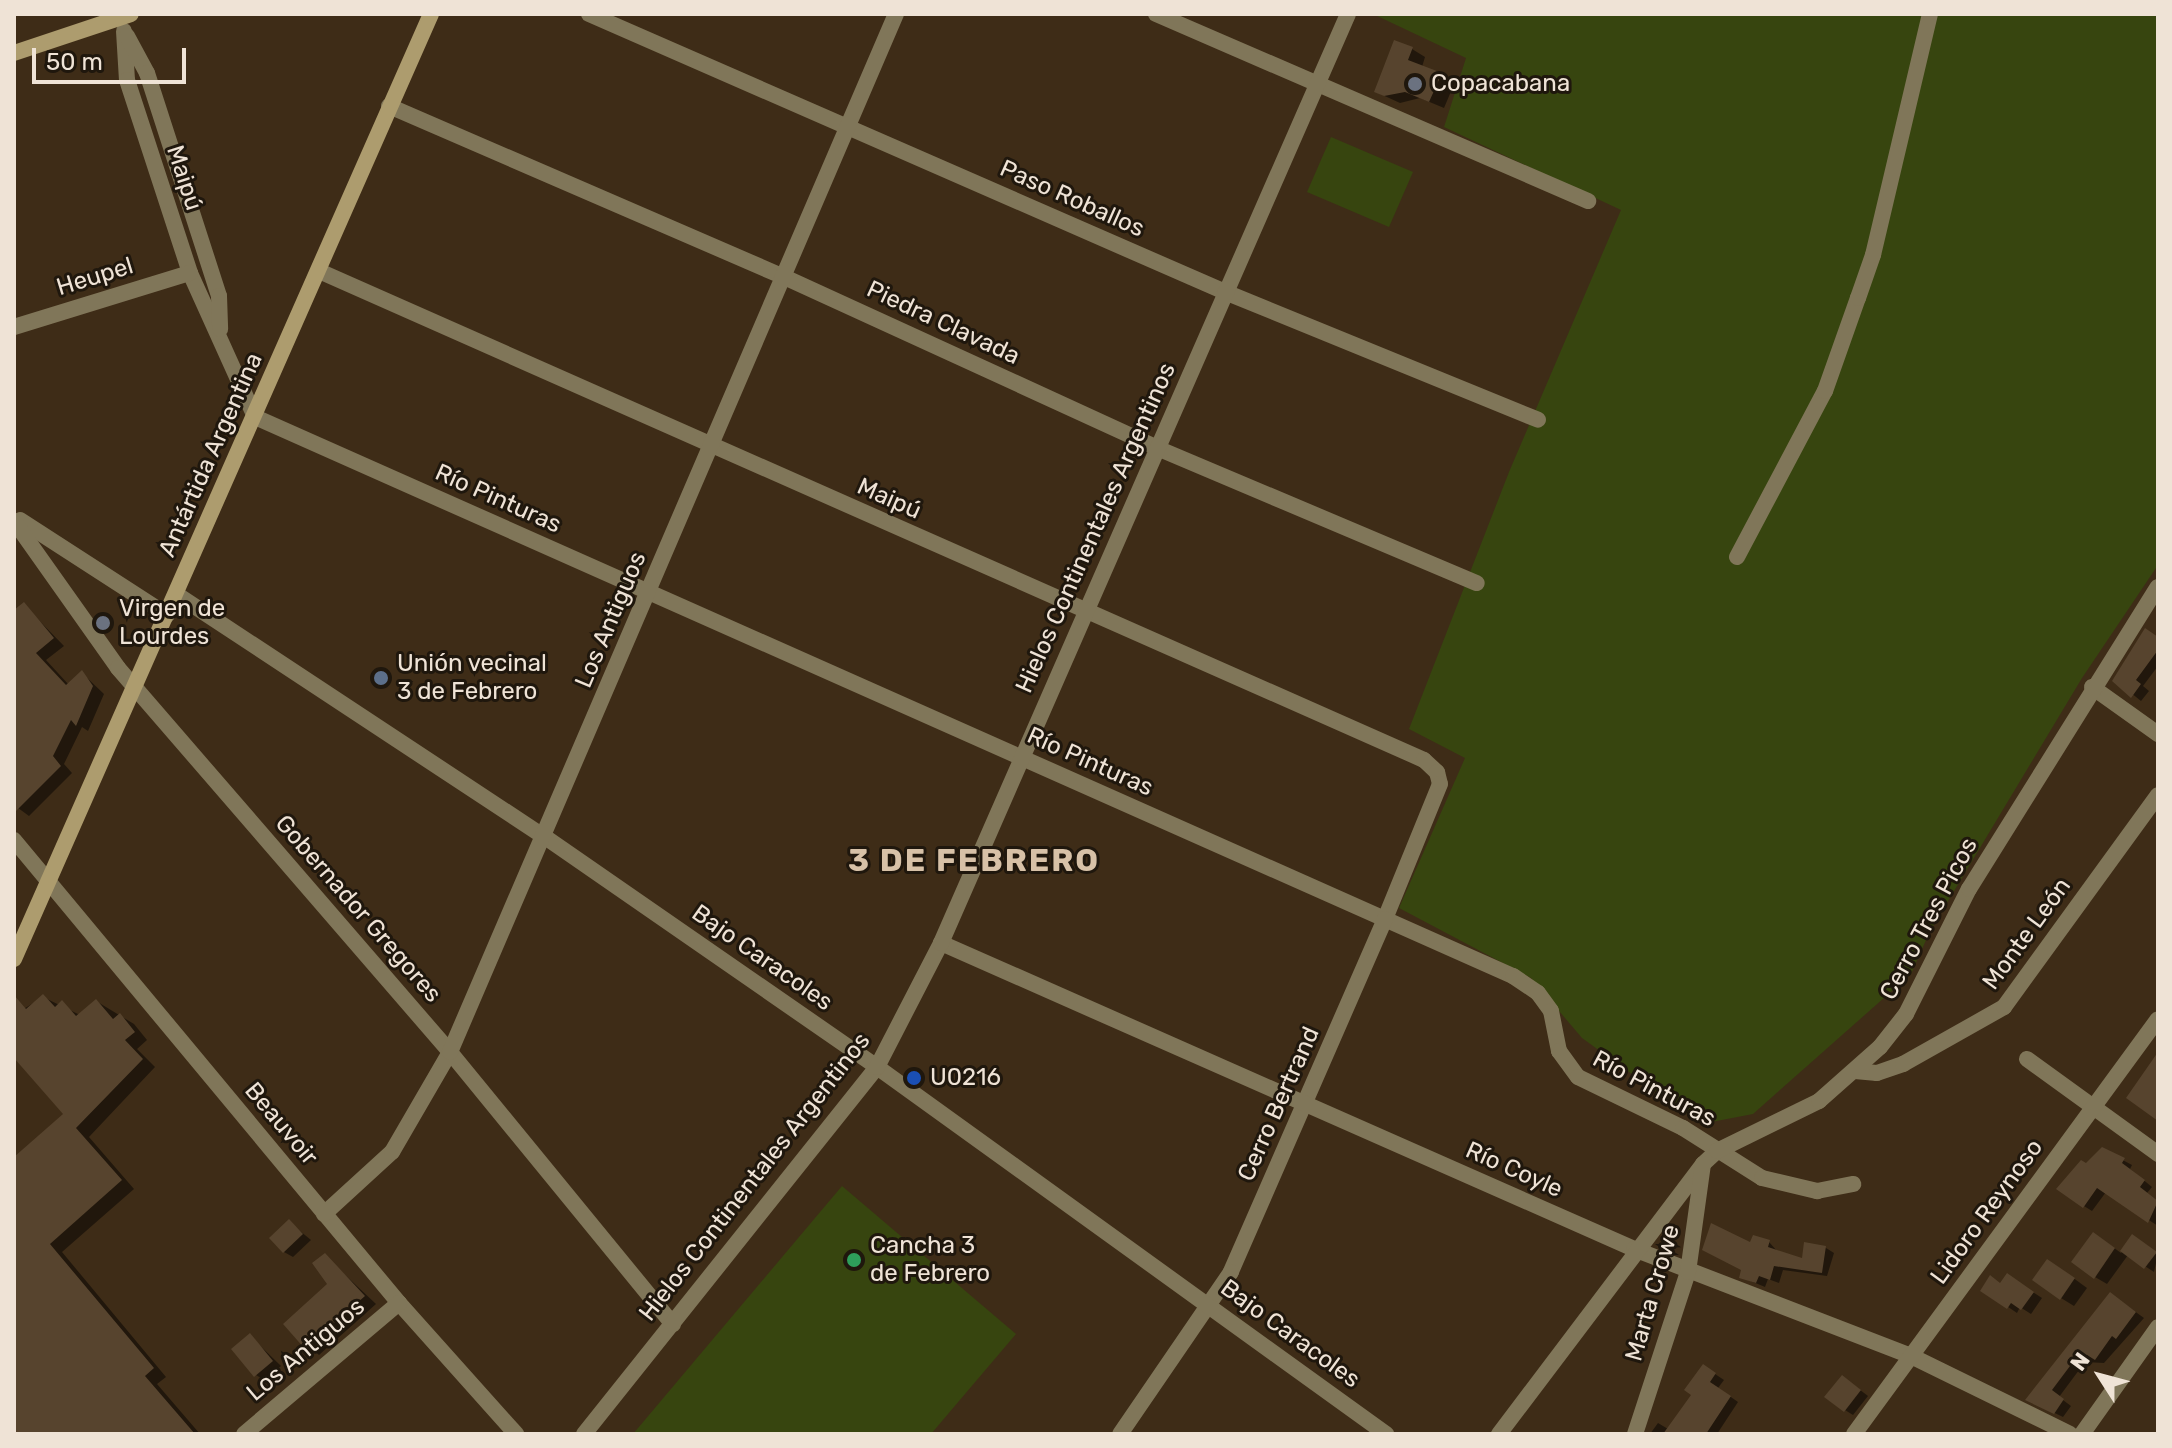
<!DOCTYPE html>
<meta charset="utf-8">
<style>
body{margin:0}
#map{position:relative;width:2172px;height:1448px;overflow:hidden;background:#3e2c17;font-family:Rubik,sans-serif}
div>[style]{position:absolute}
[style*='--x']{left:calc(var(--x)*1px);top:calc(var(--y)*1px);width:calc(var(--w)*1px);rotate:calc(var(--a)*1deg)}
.green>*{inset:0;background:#37450f}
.shadow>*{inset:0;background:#0007}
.building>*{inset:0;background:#57442e}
.street>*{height:16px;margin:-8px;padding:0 8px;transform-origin:8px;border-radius:8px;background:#807659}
.secondary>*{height:16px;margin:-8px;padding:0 8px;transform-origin:8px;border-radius:8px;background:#ad9c6e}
.dots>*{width:22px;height:22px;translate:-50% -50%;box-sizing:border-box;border:4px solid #1f170d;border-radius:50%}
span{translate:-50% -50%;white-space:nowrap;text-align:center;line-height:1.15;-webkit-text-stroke:6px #1f170d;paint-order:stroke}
.poi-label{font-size:24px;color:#efe3d6}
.left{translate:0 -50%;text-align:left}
.street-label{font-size:24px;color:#efe3d6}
.district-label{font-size:32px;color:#d7c1a7;font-weight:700;letter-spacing:2px}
.frame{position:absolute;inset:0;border:16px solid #efe3d6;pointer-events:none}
.north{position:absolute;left:2060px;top:1336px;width:80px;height:80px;-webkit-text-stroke:6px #1f170d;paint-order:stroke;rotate:306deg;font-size:22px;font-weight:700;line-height:32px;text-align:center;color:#efe3d6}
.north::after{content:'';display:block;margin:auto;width:28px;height:36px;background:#efe3d6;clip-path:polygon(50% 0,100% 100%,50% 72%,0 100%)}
.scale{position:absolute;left:32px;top:48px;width:154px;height:36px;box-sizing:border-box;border:4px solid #efe3d6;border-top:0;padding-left:10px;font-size:24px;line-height:28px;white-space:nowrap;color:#efe3d6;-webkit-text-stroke:6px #1f170d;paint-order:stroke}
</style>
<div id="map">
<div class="green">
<div style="clip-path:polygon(1373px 14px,2158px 14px,2158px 565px,2082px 678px,1930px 931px,1911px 974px,1753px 1114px,1701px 1124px,1582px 1038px,1531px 978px,1399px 908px,1465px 758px,1409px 729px,1509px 472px,1621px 210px,1444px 127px,1466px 58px)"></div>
<div style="clip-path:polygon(1331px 137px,1413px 172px,1389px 227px,1307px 192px)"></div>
<div style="clip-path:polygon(842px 1186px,1016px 1334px,931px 1434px,633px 1434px)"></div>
</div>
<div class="shadow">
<div style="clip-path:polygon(1412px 49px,1425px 57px,1422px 67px,1455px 82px,1444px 108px,1420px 98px,1400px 103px,1376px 92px)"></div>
<div style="clip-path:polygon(24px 605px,64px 646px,46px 660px,69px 685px,82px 673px,104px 694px,88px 731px,82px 727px,64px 764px,72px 773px,29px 816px,14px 805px,14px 613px)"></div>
<div style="clip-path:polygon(2158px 638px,2158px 666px,2143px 686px,2149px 691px,2141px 701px,2115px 680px)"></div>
<div style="clip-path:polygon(43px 997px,80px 1015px,96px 1001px,134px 1024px,147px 1040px,137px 1049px,155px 1067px,89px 1137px,134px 1189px,62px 1252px,166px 1377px,157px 1384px,200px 1434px,14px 1434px,14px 1160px,66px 1114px,14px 1056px,14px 1015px)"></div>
<div style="clip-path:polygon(2102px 1149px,2132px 1165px,2130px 1169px,2152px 1187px,2147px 1193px,2158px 1201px,2158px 1226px,2106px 1192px,2092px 1211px,2084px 1206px,2086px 1165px)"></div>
<div style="clip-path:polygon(289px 1222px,311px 1240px,293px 1257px,284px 1252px)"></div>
<div style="clip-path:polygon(2133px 1237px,2158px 1254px,2154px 1272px,2128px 1255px,2107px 1284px,2095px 1277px,2106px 1242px,2121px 1253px)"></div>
<div style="clip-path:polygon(1769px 1242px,1777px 1251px,1803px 1260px,1826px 1248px,1834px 1253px,1827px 1276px,1783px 1270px,1779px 1283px,1768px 1279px,1765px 1287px,1741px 1277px,1752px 1245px)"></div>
<div style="clip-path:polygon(325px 1256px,376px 1304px,319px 1355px,286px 1325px,330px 1285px)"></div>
<div style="clip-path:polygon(2061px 1269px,2087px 1288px,2074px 1306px,2061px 1298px)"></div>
<div style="clip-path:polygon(2016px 1281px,2042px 1298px,2031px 1314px,2020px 1307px,2017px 1313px,1983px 1290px)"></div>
<div style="clip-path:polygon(2119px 1300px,2144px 1318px,2104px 1363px,2085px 1362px,2059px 1397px,2071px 1406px,2063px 1417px,2036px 1404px)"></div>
<div style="clip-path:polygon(250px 1336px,281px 1366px,264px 1380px,256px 1375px)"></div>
<div style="clip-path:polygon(1712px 1372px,1724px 1380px,1718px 1388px,1738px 1402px,1717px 1434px,1650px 1434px,1658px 1423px,1668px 1429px)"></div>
<div style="clip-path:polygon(1851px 1383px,1868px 1396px,1853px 1415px,1845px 1410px)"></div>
</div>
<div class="building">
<div style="clip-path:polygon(1394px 40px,1413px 47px,1408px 60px,1442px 73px,1429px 102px,1405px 92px,1384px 96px,1374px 92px)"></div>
<div style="clip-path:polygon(24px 602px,54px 638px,36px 653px,66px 685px,82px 670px,93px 686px,76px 726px,71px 720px,53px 756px,61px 766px,14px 813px,14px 610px)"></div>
<div style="clip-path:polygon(2145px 628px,2158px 637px,2158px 650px,2136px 680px,2141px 684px,2131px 698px,2112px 681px)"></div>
<div style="clip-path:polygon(43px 994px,55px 1007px,62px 1000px,76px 1016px,96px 999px,113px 1019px,120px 1013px,135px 1032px,125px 1040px,143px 1059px,76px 1128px,122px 1180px,50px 1244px,154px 1368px,145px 1376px,195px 1434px,14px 1434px,14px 1157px,63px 1114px,14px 1058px,14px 995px,26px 1009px)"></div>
<div style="clip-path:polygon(2158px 1052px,2158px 1121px,2126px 1098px)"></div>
<div style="clip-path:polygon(2102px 1147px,2125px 1158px,2122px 1163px,2145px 1180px,2140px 1187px,2158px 1201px,2148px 1223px,2097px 1188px,2083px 1208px,2056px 1189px,2081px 1160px,2086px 1163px)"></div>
<div style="clip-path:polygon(289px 1219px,303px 1234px,283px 1253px,269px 1238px)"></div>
<div style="clip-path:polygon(1711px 1223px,1750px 1242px,1753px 1235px,1770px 1240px,1768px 1247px,1802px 1258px,1804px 1242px,1826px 1246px,1822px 1273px,1774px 1266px,1770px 1280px,1759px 1276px,1756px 1283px,1739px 1278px,1741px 1270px,1702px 1250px)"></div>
<div style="clip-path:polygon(2093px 1232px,2115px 1248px,2094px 1279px,2071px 1262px)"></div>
<div style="clip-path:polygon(2132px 1234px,2157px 1252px,2144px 1269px,2120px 1251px)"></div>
<div style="clip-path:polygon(325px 1253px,365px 1296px,305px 1349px,283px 1324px,327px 1284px,312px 1263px)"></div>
<div style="clip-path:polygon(2047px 1259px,2075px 1278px,2060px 1300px,2032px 1280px)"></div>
<div style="clip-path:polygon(2007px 1273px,2034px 1292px,2021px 1310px,2011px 1303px,2007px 1309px,1980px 1291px,1990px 1275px,2000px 1283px)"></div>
<div style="clip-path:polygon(2110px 1292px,2136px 1312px,2116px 1339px,2112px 1336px,2095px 1360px,2087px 1355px,2082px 1362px,2076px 1358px,2052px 1390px,2064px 1399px,2054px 1414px,2025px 1400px)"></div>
<div style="clip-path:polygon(250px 1333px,273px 1361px,254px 1377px,231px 1349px)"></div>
<div style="clip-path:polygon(1703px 1364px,1716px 1373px,1710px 1382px,1731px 1396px,1706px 1434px,1663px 1434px,1691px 1395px,1684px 1390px)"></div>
<div style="clip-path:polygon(1842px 1375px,1861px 1390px,1844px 1412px,1824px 1397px)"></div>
</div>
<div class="street">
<div style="--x:589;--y:14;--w:694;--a:23.61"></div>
<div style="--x:1225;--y:292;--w:338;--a:22.2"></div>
<div style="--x:1156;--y:14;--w:471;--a:23.4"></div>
<div style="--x:124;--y:31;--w:49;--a:86.5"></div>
<div style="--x:127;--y:80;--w:203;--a:71.9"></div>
<div style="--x:190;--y:273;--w:158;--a:65.7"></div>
<div style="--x:255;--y:417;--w:1377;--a:23.96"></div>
<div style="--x:1513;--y:976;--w:30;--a:34"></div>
<div style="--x:1538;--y:993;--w:22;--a:54"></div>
<div style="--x:1551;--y:1011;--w:41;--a:78.7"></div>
<div style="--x:1559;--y:1051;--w:32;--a:54"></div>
<div style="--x:1578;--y:1077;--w:117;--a:25.9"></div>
<div style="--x:1683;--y:1128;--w:93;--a:32.3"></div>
<div style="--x:1762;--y:1178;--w:57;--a:13.3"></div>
<div style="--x:1817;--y:1191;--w:37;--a:-11"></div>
<div style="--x:127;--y:36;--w:42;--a:61.6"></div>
<div style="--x:147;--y:73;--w:234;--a:72.1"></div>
<div style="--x:219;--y:296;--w:33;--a:88"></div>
<div style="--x:389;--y:106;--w:428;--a:23.4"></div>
<div style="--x:782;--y:276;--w:413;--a:24.6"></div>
<div style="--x:1157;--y:448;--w:347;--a:22.9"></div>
<div style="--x:319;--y:271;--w:1208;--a:23.87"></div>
<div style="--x:1424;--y:760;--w:18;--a:43"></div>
<div style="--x:1437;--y:772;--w:12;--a:76"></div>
<div style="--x:1440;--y:784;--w:146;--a:112.2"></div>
<div style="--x:1385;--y:919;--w:385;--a:113.6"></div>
<div style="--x:1231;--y:1272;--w:196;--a:124.4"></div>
<div style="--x:14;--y:327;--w:184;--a:-17.1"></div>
<div style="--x:20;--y:520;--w:175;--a:32.9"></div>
<div style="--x:14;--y:521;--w:180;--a:54.7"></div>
<div style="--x:118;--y:668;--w:508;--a:49.15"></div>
<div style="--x:450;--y:1052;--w:352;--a:50.7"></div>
<div style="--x:1737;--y:557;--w:188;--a:-62.1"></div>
<div style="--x:1825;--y:391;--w:99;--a:-70.5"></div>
<div style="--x:1858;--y:298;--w:46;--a:-70.8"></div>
<div style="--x:1873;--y:255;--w:248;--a:-76.7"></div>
<div style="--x:176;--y:594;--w:442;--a:33.4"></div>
<div style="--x:545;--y:837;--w:404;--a:34.7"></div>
<div style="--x:877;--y:1067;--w:628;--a:35.79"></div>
<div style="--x:2092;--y:687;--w:81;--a:35.5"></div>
<div style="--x:14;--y:840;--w:602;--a:50.26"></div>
<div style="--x:399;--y:1303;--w:176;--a:48.2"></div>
<div style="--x:941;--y:943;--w:758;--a:23.82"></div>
<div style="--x:1634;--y:1249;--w:297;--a:21.1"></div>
<div style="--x:1911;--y:1356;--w:177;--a:26.1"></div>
<div style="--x:2027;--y:1059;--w:162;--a:35.9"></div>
<div style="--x:1855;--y:1071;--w:22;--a:5"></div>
<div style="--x:1877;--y:1073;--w:28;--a:-19"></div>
<div style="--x:1903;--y:1064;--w:116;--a:-29.4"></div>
<div style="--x:2004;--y:1007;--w:262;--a:-54"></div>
<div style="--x:324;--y:1214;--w:92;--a:-42.4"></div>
<div style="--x:392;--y:1152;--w:116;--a:-59.9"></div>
<div style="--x:450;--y:1052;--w:1130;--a:-66.75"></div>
<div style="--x:244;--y:1434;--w:203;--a:-40.2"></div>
<div style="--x:584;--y:1434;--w:470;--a:-51.4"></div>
<div style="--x:877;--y:1067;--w:140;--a:-62.7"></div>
<div style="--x:941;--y:943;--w:1014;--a:-66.34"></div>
<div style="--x:1499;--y:1434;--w:338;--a:-52.9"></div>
<div style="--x:1703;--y:1164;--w:19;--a:-43"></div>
<div style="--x:1717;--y:1151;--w:114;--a:-26.1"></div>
<div style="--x:1819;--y:1101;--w:81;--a:-41.5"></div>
<div style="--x:1880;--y:1047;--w:42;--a:-51.8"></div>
<div style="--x:1906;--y:1014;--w:140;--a:-63.3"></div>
<div style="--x:1969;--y:889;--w:356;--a:-58"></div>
<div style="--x:1635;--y:1434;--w:170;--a:-71.9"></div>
<div style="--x:1688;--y:1272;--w:109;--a:-82.1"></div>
<div style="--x:1854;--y:1434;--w:514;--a:-53.78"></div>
<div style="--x:2082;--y:1434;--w:131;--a:-54.6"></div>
</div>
<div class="secondary">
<div style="--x:14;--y:53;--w:123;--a:-18.4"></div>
<div style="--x:14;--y:959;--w:1033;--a:-66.19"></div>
</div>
<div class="dots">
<div style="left:1415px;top:84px;background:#6b7280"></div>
<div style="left:103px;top:623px;background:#6b7280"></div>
<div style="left:381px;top:678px;background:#5c6f8a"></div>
<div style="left:914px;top:1078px;background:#1a4fb4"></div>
<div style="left:854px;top:1260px;background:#2e9e5b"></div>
</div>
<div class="poi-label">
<span class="left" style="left:1431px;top:84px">Copacabana</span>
<span class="left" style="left:119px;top:623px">Virgen de<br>Lourdes</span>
<span class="left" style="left:397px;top:678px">Unión vecinal<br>3 de Febrero</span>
<span class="left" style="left:930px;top:1078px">U0216</span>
<span class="left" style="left:870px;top:1260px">Cancha 3<br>de Febrero</span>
</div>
<div class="street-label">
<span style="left:184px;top:178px;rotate:72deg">Maipú</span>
<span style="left:1072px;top:199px;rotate:24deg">Paso Roballos</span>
<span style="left:95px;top:277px;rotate:-17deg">Heupel</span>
<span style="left:943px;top:323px;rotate:25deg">Piedra Clavada</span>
<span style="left:211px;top:455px;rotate:-66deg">Antártida Argentina</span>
<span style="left:498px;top:499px;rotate:24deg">Río Pinturas</span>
<span style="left:889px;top:499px;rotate:24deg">Maipú</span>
<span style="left:1096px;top:528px;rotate:-66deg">Hielos Continentales Argentinos</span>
<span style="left:611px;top:620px;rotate:-67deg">Los Antiguos</span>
<span style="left:1090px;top:762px;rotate:24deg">Río Pinturas</span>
<span style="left:358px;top:909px;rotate:49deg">Gobernador Gregores</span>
<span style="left:1929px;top:919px;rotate:-62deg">Cerro Tres Picos</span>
<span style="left:2027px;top:934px;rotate:-54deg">Monte León</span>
<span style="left:762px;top:958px;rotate:35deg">Bajo Caracoles</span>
<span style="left:1654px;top:1089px;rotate:28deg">Río Pinturas</span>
<span style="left:1279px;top:1104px;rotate:-66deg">Cerro Bertrand</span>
<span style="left:281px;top:1124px;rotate:50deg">Beauvoir</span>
<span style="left:1514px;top:1170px;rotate:24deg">Río Coyle</span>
<span style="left:755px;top:1177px;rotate:-52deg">Hielos Continentales Argentinos</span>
<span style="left:1987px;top:1212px;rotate:-54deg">Lidoro Reynoso</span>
<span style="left:1653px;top:1293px;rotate:-74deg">Marta Crowe</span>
<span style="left:1290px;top:1334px;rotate:36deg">Bajo Caracoles</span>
<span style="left:306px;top:1350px;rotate:-40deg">Los Antiguos</span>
</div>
<div class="district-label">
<span style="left:974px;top:860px">3 DE FEBRERO</span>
</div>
<div class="frame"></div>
<div class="north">N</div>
<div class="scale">50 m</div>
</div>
